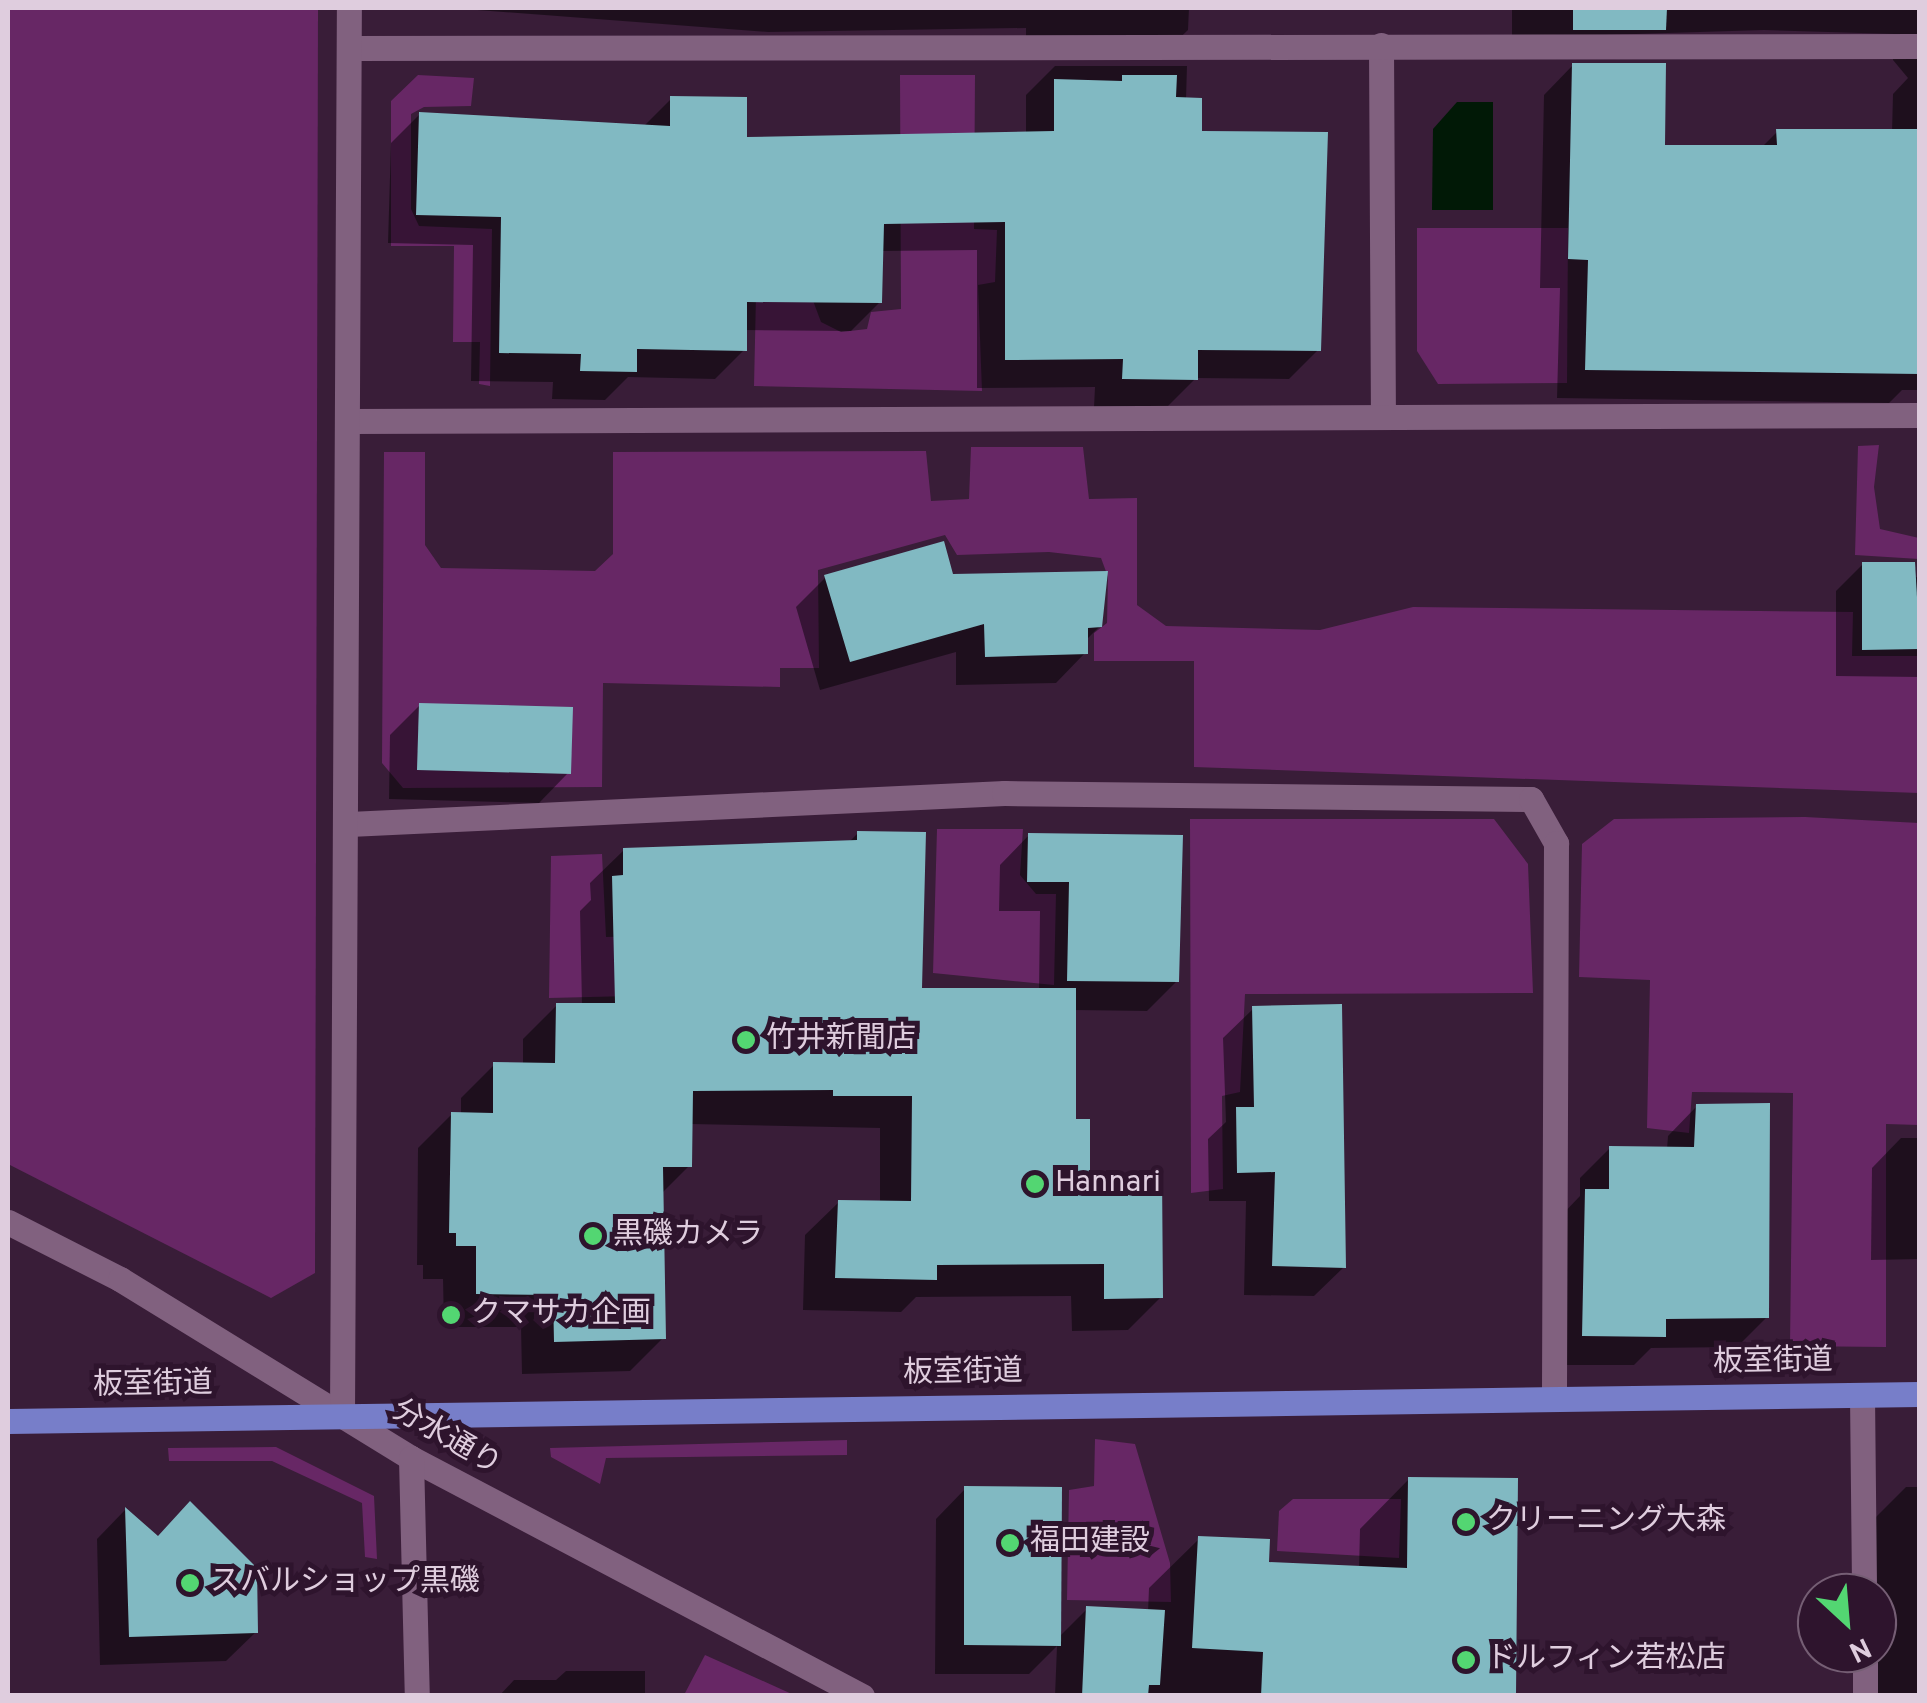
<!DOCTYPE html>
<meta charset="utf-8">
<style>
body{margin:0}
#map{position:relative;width:1927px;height:1703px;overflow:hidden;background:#391d38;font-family:Overpass,"Noto Sans JP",sans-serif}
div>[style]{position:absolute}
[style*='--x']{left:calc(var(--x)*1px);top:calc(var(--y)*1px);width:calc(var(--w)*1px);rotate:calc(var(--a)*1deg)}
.green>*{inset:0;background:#672765}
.water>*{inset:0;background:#011906}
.shadow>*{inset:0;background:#0007}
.building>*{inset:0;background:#81b9c2}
.minor>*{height:25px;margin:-12.5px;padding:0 12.5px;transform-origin:12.5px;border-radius:12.5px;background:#81617f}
.major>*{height:25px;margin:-12.5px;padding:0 12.5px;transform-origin:12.5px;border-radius:12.5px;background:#777ec9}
.dots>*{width:28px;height:28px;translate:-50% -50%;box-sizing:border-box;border:5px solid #2e142d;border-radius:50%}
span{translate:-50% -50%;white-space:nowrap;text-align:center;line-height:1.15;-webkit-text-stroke:10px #2e142d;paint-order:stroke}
.poi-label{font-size:30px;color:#dfcdde}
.left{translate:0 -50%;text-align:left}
.street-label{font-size:30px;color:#dfcdde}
.frame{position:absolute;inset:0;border:10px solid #dfcdde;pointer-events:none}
.north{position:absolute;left:1797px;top:1573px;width:100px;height:100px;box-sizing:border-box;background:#2e142d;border:2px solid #755e74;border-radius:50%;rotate:154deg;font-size:28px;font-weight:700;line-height:40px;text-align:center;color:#dfcdde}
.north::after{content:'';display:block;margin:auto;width:35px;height:45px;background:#53d672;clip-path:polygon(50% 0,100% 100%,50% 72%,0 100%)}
</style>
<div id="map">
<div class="green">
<div style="clip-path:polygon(8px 8px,318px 8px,315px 1273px,271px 1298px,8px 1164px)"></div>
<div style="clip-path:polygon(418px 75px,474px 78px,471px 106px,424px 107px,411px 114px,411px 209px,419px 226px,492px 229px,490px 386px,479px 384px,480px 342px,453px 342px,454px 246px,391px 246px,391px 101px)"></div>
<div style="clip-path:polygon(900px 75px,975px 75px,974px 229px,997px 230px,995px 282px,978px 285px,982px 391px,754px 386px,756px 295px,812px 298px,821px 322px,841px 332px,867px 329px,871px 312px,901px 309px)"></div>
<div style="clip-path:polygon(1417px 228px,1568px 228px,1567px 383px,1438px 384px,1417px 351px)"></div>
<div style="clip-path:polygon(1879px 445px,1874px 487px,1880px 529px,1919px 538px,1919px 559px,1855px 555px,1858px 446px)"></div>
<div style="clip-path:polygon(971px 447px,1083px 447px,1089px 499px,1137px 498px,1137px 605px,1166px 626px,1320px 630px,1413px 607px,1853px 612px,1852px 656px,1919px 656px,1919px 793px,1194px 767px,1194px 661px,1094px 661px,1094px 633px,1107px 623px,1108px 577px,1101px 558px,1049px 552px,957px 555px,945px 535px,818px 570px,819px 668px,780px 668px,780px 687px,603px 683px,602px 787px,403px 788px,382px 763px,384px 452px,425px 452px,425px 545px,441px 568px,595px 571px,613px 554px,613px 452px,926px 451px,931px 501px,969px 499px)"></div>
<div style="clip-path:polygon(1805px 817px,1919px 823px,1919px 1125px,1886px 1124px,1886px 1347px,1790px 1346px,1793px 1093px,1692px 1092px,1689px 1133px,1647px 1128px,1650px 980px,1579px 977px,1582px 844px,1614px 819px)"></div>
<div style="clip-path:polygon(1190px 819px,1494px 819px,1528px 864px,1533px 993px,1245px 994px,1240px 1092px,1222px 1096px,1223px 1189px,1191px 1193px)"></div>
<div style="clip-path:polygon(937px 829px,1023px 829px,1020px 875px,1036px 894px,1056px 894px,1054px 985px,933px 973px)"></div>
<div style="clip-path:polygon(602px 854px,606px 937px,793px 932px,797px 992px,549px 998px,551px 856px)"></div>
<div style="clip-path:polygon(1095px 1439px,1135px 1444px,1170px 1563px,1171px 1602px,1067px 1600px,1069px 1490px,1094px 1486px)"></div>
<div style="clip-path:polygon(847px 1440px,847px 1455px,606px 1458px,600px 1484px,551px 1457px,550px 1448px)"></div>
<div style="clip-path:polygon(276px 1447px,374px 1496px,377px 1559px,365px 1557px,362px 1503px,272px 1461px,169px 1461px,168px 1448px)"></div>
<div style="clip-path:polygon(1293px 1499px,1401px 1499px,1399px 1558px,1277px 1551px,1279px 1511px)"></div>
<div style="clip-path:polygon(705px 1655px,794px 1695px,684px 1695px)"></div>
</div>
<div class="water">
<div style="clip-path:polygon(1457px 102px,1493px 102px,1493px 210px,1432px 210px,1433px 129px)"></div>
</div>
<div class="shadow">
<div style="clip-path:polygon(451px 8px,1189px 8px,1188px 30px,1158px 59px,1026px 59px,1026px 28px,768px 32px)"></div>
<div style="clip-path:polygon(1512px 8px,1920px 8px,1920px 390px,1902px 390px,1889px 403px,1557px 398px,1560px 288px,1540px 288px,1544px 95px,1573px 65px,1662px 147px,1761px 148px,1778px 131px,1892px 132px,1893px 94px,1908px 78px,1893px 60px,1894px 34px,1764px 30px,1512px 38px)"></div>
<div style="clip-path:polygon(1055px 66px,1187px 66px,1186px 100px,1199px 134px,1318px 350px,1289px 379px,1196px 378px,1166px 408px,1094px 407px,1095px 387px,977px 388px,977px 250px,881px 251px,880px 302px,851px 331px,745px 330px,744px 350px,715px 379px,628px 377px,605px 400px,552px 399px,553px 382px,471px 381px,473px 245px,388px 243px,391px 143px,420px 114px,643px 127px,671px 99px,745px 139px,1026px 134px,1026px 95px)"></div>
<div style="clip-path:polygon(1863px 564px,1920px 578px,1920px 677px,1836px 676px,1836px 591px)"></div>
<div style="clip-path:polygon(826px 577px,1100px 626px,1085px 641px,1085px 653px,1056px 683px,956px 685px,956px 652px,820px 690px,796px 607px)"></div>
<div style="clip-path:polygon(420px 705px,568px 773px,539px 803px,389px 799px,390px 735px)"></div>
<div style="clip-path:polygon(858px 833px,919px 991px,1039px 991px,1040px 911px,999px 911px,1000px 865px,1029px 835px,1177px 981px,1147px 1011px,1074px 1010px,1073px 1122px,1088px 1177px,1161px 1297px,1128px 1330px,1072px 1331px,1071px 1296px,916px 1297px,901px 1312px,803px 1310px,805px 1235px,839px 1202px,880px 1203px,880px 1128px,690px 1124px,689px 1166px,661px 1194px,663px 1338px,630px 1371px,522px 1374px,521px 1327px,444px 1327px,443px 1279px,423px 1279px,423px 1265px,417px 1265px,418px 1148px,452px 1114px,461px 1115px,461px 1098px,494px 1065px,523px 1065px,523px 1039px,557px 1005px,582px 1005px,580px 911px,591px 900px,590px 883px,624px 850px,848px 843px)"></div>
<div style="clip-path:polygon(1253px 1009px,1344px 1267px,1314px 1296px,1244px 1295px,1246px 1201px,1209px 1201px,1208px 1139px,1226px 1122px,1223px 1038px)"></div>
<div style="clip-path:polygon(1697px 1106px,1767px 1317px,1737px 1347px,1651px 1348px,1634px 1365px,1554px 1365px,1556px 1221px,1580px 1196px,1580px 1178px,1610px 1148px,1667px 1149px,1668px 1136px)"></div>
<div style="clip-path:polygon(1901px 1138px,1920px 1138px,1920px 1259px,1871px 1260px,1872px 1168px)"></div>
<div style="clip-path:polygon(1409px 1479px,1513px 1696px,1055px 1696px,1057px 1646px,1029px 1674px,935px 1674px,936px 1519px,965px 1489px,1059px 1637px,1087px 1609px,1148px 1612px,1149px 1588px,1199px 1539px,1267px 1565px,1359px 1569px,1360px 1529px)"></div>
<div style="clip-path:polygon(1906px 1487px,1920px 1487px,1920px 1696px,1853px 1696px,1877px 1653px,1877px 1593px,1853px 1593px,1853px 1540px)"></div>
<div style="clip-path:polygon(125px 1510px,256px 1632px,226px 1661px,100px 1665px,97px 1539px)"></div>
<div style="clip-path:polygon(8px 1580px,10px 1696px,8px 1696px)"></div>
<div style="clip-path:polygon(566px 1671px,645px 1671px,645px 1696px,499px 1696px,514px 1680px,556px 1680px)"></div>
</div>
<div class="building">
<div style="clip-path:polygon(1573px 8px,1667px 8px,1666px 30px,1573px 30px)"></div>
<div style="clip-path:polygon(1572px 63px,1666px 63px,1665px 145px,1777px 145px,1776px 129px,1920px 129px,1920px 374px,1585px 370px,1588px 260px,1568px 259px)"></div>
<div style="clip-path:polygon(1122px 75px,1177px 75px,1176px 97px,1202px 98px,1202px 131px,1328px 132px,1321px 351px,1198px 350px,1198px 380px,1122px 379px,1123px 359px,1005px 360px,1005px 222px,884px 224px,882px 303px,747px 302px,747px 351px,637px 349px,637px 372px,580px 371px,581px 354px,499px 353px,501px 217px,416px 215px,419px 112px,670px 126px,670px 96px,747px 97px,747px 137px,1054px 131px,1054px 79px,1122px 81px)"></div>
<div style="clip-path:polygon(944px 541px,953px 574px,1108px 571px,1102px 627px,1088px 628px,1088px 654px,985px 657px,984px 624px,850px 662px,824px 575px)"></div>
<div style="clip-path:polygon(1862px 562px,1915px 562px,1920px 649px,1862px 650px)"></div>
<div style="clip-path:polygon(419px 703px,573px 707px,571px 774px,417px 770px)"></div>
<div style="clip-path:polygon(857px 831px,926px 832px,922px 988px,1076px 988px,1076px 1119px,1090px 1119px,1090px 1174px,1162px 1172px,1163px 1298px,1104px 1299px,1104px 1264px,937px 1265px,937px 1280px,835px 1278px,838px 1200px,911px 1201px,912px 1096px,833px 1096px,833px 1090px,693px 1091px,692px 1167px,663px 1167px,666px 1339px,554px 1342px,553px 1295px,476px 1294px,476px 1246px,456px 1246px,456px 1233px,449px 1233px,451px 1112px,493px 1113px,493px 1062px,555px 1063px,556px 1003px,615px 1003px,612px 876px,623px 875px,623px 848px,857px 840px)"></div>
<div style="clip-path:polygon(1028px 833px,1183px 835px,1179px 982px,1067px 981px,1069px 882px,1027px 882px)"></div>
<div style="clip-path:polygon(1342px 1004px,1346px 1268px,1272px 1266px,1275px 1172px,1237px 1173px,1236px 1107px,1254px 1107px,1252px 1006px)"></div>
<div style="clip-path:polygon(1770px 1103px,1769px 1318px,1666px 1319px,1666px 1337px,1582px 1336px,1585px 1189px,1609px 1189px,1609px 1146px,1694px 1147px,1696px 1104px)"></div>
<div style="clip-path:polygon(1408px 1477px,1518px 1478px,1516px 1696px,1261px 1696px,1263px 1652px,1192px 1648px,1198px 1536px,1270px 1539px,1269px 1562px,1407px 1568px)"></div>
<div style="clip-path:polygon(964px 1486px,1062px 1487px,1061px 1646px,964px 1645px)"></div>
<div style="clip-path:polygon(190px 1501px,257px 1568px,258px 1633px,129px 1637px,125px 1507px,158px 1536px)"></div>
<div style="clip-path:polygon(1086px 1606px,1165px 1610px,1160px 1685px,1149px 1685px,1148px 1696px,1082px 1696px)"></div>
</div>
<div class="minor">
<div style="--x:1381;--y:45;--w:370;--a:89.7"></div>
<div style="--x:349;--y:48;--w:1571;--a:-0.07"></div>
<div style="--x:349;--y:421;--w:1571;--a:-0.22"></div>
<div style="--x:349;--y:824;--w:656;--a:-2.71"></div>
<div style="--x:1004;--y:793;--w:527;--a:0.65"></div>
<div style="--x:1531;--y:799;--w:51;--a:60.4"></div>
<div style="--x:1556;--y:843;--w:555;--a:90.21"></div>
<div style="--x:8;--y:1222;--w:126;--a:27"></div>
<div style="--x:120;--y:1279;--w:342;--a:31.6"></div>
<div style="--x:411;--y:1458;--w:510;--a:27.82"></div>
<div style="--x:1862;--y:1395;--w:198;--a:89.4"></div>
<div style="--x:342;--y:1416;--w:1408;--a:-89.72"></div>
<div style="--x:411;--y:1458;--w:238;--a:88.6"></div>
<div style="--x:1865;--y:1653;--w:43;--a:90"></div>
</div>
<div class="major">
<div style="--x:8;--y:1421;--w:1912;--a:-0.81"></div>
</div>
<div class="dots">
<div style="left:746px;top:1040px;background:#53d672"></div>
<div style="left:1035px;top:1184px;background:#53d672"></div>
<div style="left:593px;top:1236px;background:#53d672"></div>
<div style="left:451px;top:1315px;background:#53d672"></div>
<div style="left:1466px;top:1522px;background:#53d672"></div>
<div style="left:1010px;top:1543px;background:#53d672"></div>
<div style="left:190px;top:1583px;background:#53d672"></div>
<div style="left:1466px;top:1660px;background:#53d672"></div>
</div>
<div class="poi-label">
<span class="left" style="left:766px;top:1040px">竹井新聞店</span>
<span class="left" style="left:1055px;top:1184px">Hannari</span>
<span class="left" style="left:613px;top:1236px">黒磯カメラ</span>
<span class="left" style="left:471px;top:1315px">クマサカ企画</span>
<span class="left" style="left:1486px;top:1522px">クリーニング大森</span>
<span class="left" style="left:1030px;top:1543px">福田建設</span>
<span class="left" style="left:210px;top:1583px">スバルショップ黒磯</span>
<span class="left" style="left:1486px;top:1660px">ドルフィン若松店</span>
</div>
<div class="street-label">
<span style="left:1773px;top:1363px;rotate:-1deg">板室街道</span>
<span style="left:963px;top:1374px;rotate:-1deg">板室街道</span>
<span style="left:153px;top:1386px;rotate:-1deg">板室街道</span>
<span style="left:446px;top:1439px;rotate:30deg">分水通り</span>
</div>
<div class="frame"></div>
<div class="north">N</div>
</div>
